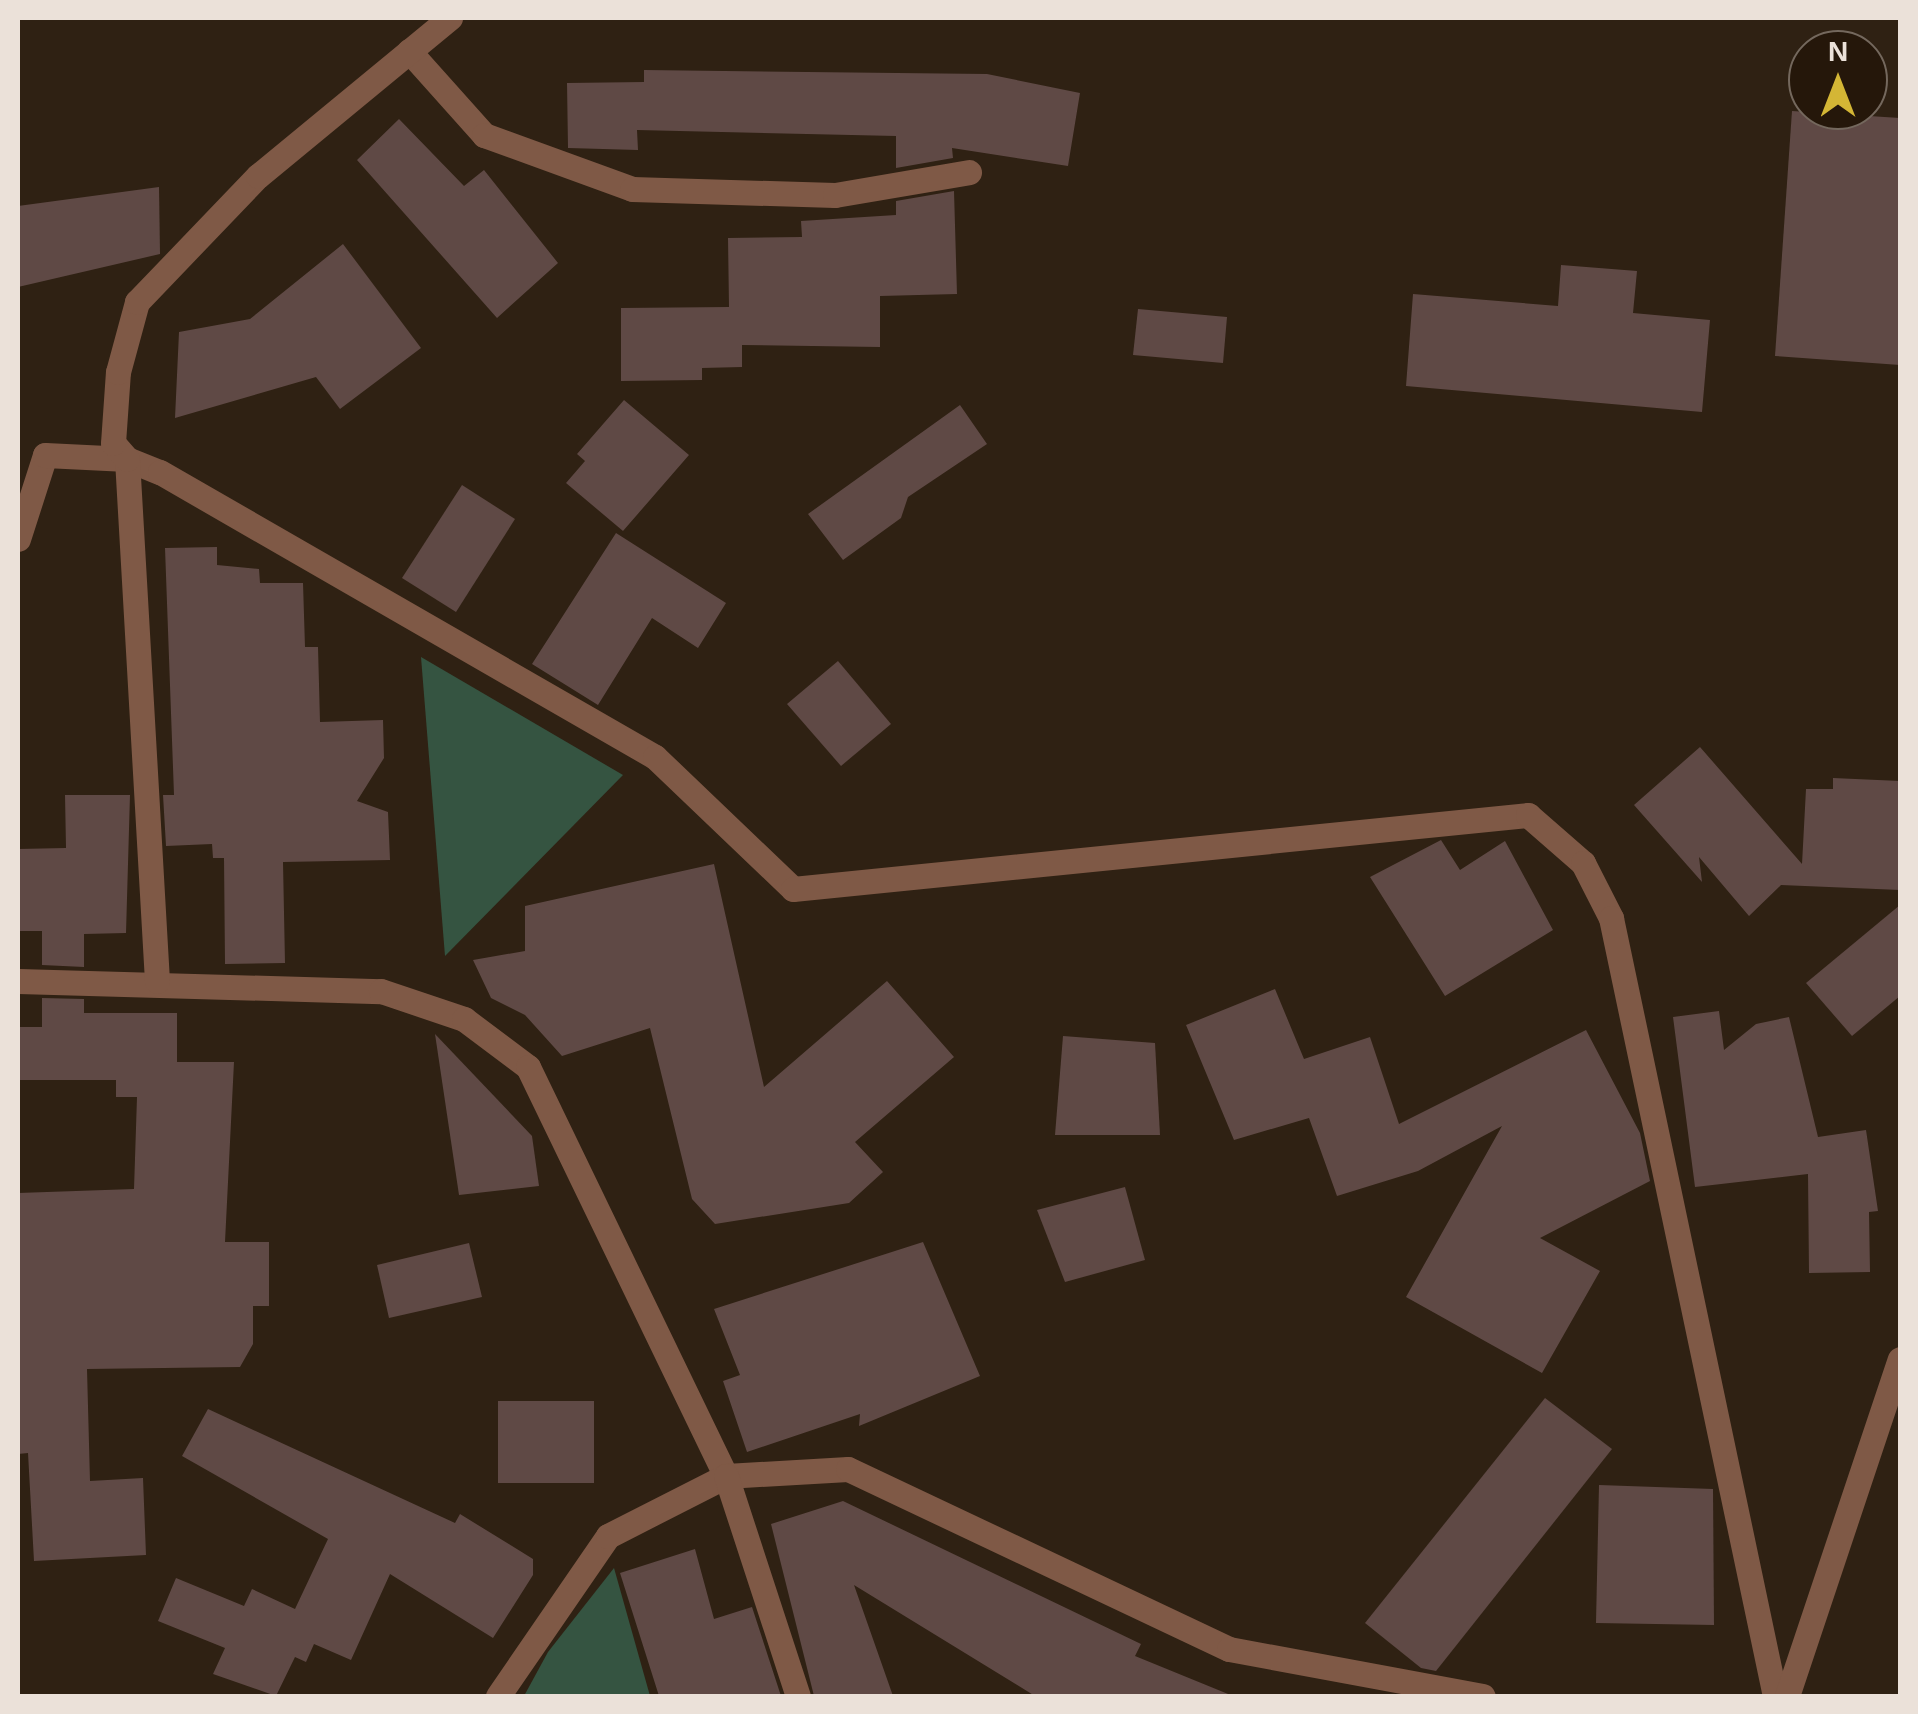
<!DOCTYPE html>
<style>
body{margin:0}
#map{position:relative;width:1918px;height:1714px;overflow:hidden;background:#2f2113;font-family:Helvetica,sans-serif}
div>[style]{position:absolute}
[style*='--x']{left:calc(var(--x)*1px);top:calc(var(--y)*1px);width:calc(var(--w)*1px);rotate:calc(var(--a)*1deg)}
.green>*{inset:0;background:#355441}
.building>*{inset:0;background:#5f4945}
.minor>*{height:25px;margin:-12.5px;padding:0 12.5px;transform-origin:12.5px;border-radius:12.5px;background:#7f5946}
span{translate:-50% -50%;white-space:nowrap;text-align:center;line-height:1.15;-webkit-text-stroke:8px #25170a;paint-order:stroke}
.frame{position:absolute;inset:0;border:20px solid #ebe1d9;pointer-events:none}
.north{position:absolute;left:1788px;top:30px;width:100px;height:100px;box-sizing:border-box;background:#25170a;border:2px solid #74685d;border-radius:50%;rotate:0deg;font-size:28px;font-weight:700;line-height:40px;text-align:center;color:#ebe1d9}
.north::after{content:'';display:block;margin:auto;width:35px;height:45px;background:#d4b635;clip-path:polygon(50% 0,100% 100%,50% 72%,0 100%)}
</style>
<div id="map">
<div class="green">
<div style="clip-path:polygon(421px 657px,623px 775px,445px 956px)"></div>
<div style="clip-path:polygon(614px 1568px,650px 1696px,524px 1696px,548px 1652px)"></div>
</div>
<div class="building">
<div style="clip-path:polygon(644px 70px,987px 74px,1080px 93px,1068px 166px,952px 148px,953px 158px,896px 168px,896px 136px,637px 130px,638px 150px,568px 148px,567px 83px,644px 82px)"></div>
<div style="clip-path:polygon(1792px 111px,1900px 118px,1900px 365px,1775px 356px)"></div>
<div style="clip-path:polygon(399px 119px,464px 186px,484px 170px,558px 263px,497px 318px,357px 160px)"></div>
<div style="clip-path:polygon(159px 187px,160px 254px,18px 287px,18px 206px)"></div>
<div style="clip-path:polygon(954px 191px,957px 294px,880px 296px,880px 347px,742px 345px,742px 367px,702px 368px,702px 380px,621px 381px,621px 308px,729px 307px,728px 238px,802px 237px,801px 221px,896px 215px,896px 201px)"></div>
<div style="clip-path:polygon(343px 244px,421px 348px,340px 409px,316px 377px,175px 418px,179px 332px,250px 319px)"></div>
<div style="clip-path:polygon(1561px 265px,1637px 271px,1633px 313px,1710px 320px,1702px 412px,1406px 386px,1413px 294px,1558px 306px)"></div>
<div style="clip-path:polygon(1138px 309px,1227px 317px,1223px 363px,1133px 355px)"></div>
<div style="clip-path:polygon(624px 400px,689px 455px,623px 531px,566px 483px,585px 461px,577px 454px)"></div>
<div style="clip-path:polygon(960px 405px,987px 444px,908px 497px,901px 518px,843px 560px,808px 514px)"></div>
<div style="clip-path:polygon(462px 485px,515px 519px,456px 612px,402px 578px)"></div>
<div style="clip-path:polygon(616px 533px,726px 603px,698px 648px,652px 618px,598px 705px,532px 664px)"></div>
<div style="clip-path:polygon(217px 547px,217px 565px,259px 569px,260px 583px,303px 583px,305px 647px,318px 647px,320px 722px,383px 720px,384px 758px,357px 801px,388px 812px,390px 860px,283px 862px,285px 963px,225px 964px,224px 858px,213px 858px,212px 844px,166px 846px,163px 795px,174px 795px,165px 548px)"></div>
<div style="clip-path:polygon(838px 661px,891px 724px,841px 766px,787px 704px)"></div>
<div style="clip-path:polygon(1700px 747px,1802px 864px,1806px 789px,1833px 789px,1833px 778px,1900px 781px,1900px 890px,1781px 885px,1749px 916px,1699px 857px,1702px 882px,1634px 805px)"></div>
<div style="clip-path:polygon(65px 795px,130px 795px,126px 933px,84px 934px,84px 967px,42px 965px,42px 931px,18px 931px,18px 849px,66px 848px)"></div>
<div style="clip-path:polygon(1441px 840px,1460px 870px,1505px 841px,1553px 930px,1445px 996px,1370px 877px)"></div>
<div style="clip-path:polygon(714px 864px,764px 1087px,887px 981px,954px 1057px,855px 1142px,883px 1172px,849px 1203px,715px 1224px,692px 1199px,650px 1028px,562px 1056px,525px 1015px,491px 998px,473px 960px,525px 951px,525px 906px)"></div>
<div style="clip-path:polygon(1900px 905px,1900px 996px,1852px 1036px,1806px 983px)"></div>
<div style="clip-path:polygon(1275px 989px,1304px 1059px,1370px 1037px,1399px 1124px,1586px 1030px,1640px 1133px,1650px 1181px,1540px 1238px,1600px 1271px,1542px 1373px,1406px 1297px,1502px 1126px,1418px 1171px,1337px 1196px,1309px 1118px,1234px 1140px,1186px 1025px)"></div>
<div style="clip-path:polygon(42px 998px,84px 999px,84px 1013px,177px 1013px,177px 1062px,234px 1062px,225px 1242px,269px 1242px,269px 1306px,253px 1306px,253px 1344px,240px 1367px,87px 1369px,90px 1481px,143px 1478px,146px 1555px,34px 1561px,28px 1453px,18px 1454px,18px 1193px,134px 1189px,137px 1097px,116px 1097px,116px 1080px,20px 1080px,20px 1027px,42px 1027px)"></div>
<div style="clip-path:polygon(1719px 1011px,1724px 1050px,1756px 1024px,1789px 1017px,1818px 1137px,1866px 1130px,1878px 1211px,1869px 1212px,1870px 1272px,1809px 1273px,1808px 1174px,1695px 1187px,1673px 1017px)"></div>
<div style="clip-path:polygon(435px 1034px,532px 1136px,539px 1186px,459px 1195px)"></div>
<div style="clip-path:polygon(1063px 1036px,1155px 1043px,1160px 1135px,1055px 1135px)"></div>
<div style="clip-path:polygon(1125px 1187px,1145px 1260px,1065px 1282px,1037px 1210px)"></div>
<div style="clip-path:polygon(923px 1242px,980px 1376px,859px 1426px,860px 1414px,747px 1452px,723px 1381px,740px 1375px,714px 1309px)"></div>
<div style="clip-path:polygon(469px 1243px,482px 1297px,389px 1318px,377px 1265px)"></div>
<div style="clip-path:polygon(1545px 1398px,1612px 1449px,1436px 1671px,1421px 1668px,1365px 1623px)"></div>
<div style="clip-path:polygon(498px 1401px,594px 1401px,594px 1483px,498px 1483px)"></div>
<div style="clip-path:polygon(208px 1409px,455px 1523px,460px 1514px,533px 1559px,533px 1575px,493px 1638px,390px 1574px,351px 1660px,314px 1644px,306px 1662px,295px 1657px,276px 1696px,213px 1674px,225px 1648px,158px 1621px,176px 1578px,244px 1606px,252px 1589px,295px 1609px,328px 1539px,182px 1456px)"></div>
<div style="clip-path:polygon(1599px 1485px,1713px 1489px,1714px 1625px,1596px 1623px)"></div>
<div style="clip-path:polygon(843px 1501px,1141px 1644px,1135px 1656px,1233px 1696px,1035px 1696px,854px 1585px,893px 1696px,814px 1696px,771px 1524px)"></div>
<div style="clip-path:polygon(695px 1549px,714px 1619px,752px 1607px,781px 1696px,659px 1696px,620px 1573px)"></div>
</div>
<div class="minor">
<div style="--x:409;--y:51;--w:113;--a:48.2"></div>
<div style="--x:484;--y:135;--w:158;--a:20"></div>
<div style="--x:632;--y:189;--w:203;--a:1.7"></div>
<div style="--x:835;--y:195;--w:136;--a:-9.7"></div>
<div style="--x:18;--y:539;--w:88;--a:-72.2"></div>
<div style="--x:45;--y:455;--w:82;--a:2.8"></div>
<div style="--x:127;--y:459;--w:35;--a:22"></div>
<div style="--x:160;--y:472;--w:571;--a:29.93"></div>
<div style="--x:655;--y:757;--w:191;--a:43.7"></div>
<div style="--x:793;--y:889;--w:739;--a:-5.75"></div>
<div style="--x:1528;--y:815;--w:73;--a:41.1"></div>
<div style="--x:1583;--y:863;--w:62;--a:63"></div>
<div style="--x:1611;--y:918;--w:795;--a:78.1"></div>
<div style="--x:18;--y:981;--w:363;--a:1.6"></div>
<div style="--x:381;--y:991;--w:88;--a:18.6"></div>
<div style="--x:464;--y:1019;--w:80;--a:36.9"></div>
<div style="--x:528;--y:1067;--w:454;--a:64.2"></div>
<div style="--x:726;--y:1476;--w:122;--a:-3.3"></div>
<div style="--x:848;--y:1469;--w:421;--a:25.3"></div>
<div style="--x:1229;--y:1649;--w:258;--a:10.5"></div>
<div style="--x:157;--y:981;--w:523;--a:-93.29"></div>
<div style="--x:127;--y:459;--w:21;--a:-131"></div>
<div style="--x:113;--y:443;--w:71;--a:-86"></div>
<div style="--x:118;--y:372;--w:73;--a:-74.8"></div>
<div style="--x:137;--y:302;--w:175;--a:-46.2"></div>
<div style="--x:258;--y:176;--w:249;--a:-39.5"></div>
<div style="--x:498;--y:1696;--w:194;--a:-55.5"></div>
<div style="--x:608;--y:1536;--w:132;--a:-27"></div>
<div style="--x:726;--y:1476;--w:231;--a:71.9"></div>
<div style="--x:1787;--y:1696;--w:355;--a:-71.5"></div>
</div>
<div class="frame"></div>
<div class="north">N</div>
</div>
